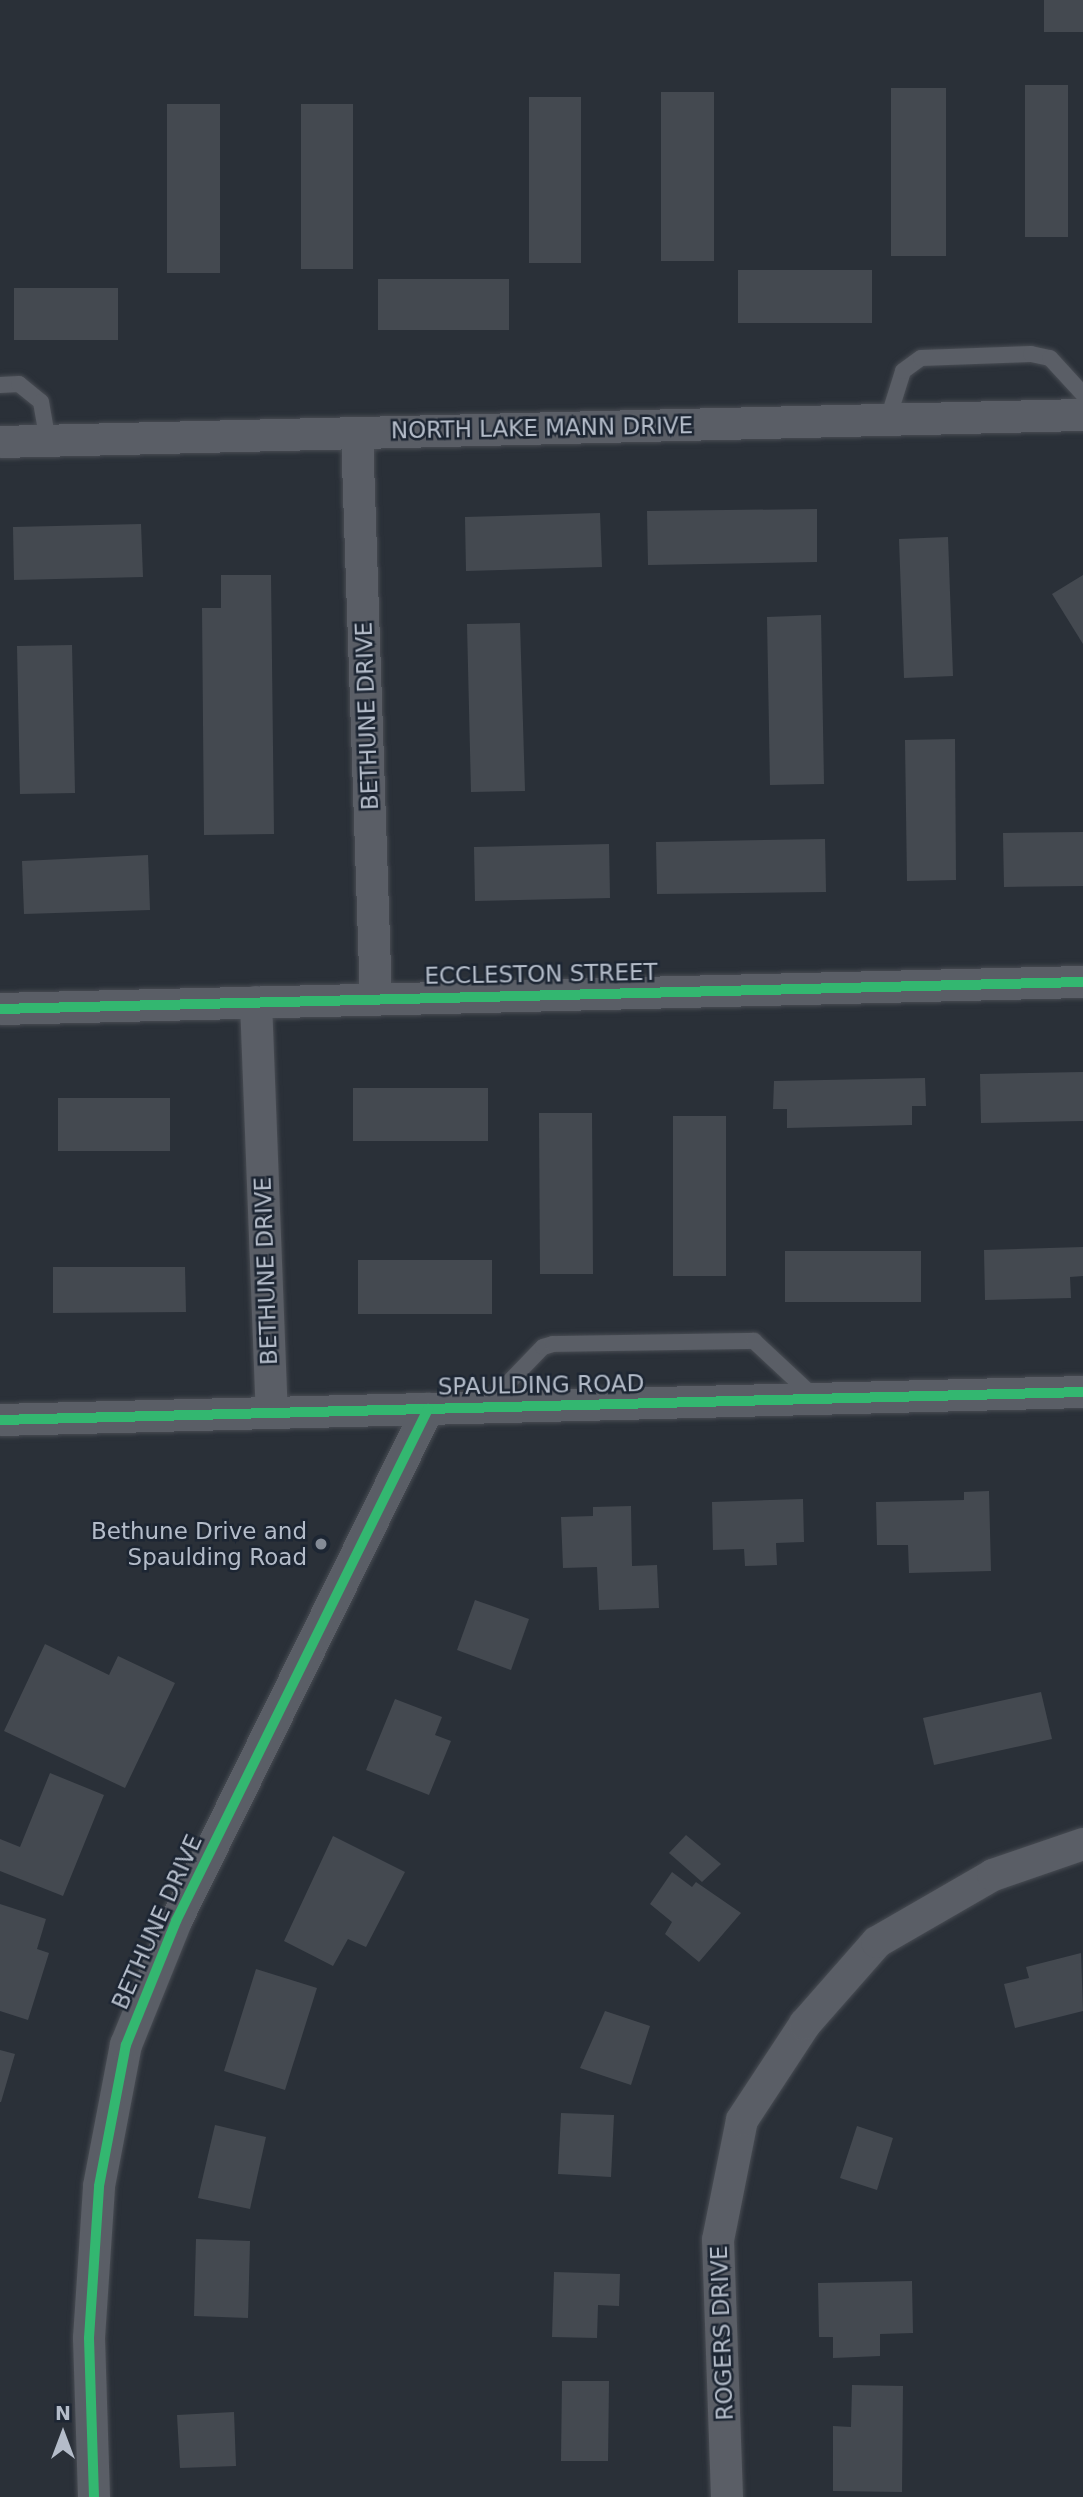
<!DOCTYPE html>
<style>
body{margin:0}
#map{position:relative;width:1083px;height:2497px;overflow:hidden;background:#2a3038;font-family:"DejaVu Sans",sans-serif}
div>[style]{position:absolute}
[style*='--x']{left:calc(var(--x)*1px);top:calc(var(--y)*1px);width:calc(var(--w)*1px);rotate:calc(var(--a)*1deg)}
.building>*{inset:0;background:#444950}
.roads{filter:drop-shadow(0 0 2px #484c53) drop-shadow(0 0 2px #484c53)}
.service>*{height:16px;margin:-8px;padding:0 8px;transform-origin:8px;border-radius:8px;background:#5a5e66}
.minor>*{height:32px;margin:-16px;padding:0 16px;transform-origin:16px;border-radius:16px;background:#5a5e66}
.cycleway>*{height:10px;margin:-5px;padding:0 5px;transform-origin:5px;border-radius:5px;background:#33b770}
.dots>*{width:19px;height:19px;translate:-50% -50%;box-sizing:border-box;border:4px solid #1d2633;border-radius:50%}
span{translate:-50% -50%;white-space:nowrap;text-align:center;line-height:1.15;-webkit-text-stroke:5px #1d2633;paint-order:stroke}
.street-label{font-size:23px;color:#b4bcc9}
.poi-label{font-size:23px;color:#b4bcc9}
.right{translate:-100% -50%;text-align:right}
.north{position:absolute;left:28px;top:2399px;width:70px;height:70px;-webkit-text-stroke:5px #1d2633;paint-order:stroke;rotate:0deg;font-size:19px;font-weight:700;line-height:28px;text-align:center;color:#b4bcc9}
.north::after{content:'';display:block;margin:auto;width:24px;height:32px;background:#b4bcc9;clip-path:polygon(50% 0,100% 100%,50% 72%,0 100%)}
</style>
<div id="map">
<div class="building">
<div style="clip-path:polygon(1044px 0,1083px 0,1083px 32px,1044px 32px)"></div>
<div style="clip-path:polygon(1025px 85px,1068px 85px,1068px 237px,1025px 237px)"></div>
<div style="clip-path:polygon(891px 88px,946px 88px,946px 256px,891px 256px)"></div>
<div style="clip-path:polygon(661px 92px,714px 92px,714px 261px,661px 261px)"></div>
<div style="clip-path:polygon(529px 97px,581px 97px,581px 263px,529px 263px)"></div>
<div style="clip-path:polygon(167px 104px,220px 104px,220px 273px,167px 273px)"></div>
<div style="clip-path:polygon(301px 104px,353px 104px,353px 269px,301px 269px)"></div>
<div style="clip-path:polygon(738px 270px,872px 270px,872px 323px,738px 323px)"></div>
<div style="clip-path:polygon(378px 279px,509px 279px,509px 330px,378px 330px)"></div>
<div style="clip-path:polygon(14px 288px,118px 288px,118px 340px,14px 340px)"></div>
<div style="clip-path:polygon(817px 509px,817px 562px,648px 565px,647px 511px)"></div>
<div style="clip-path:polygon(600px 513px,602px 567px,466px 571px,465px 517px)"></div>
<div style="clip-path:polygon(141px 524px,143px 577px,14px 580px,13px 527px)"></div>
<div style="clip-path:polygon(948px 537px,953px 676px,904px 678px,899px 539px)"></div>
<div style="clip-path:polygon(221px 575px,271px 575px,274px 834px,204px 835px,202px 608px,221px 608px)"></div>
<div style="clip-path:polygon(1083px 575px,1083px 644px,1052px 594px)"></div>
<div style="clip-path:polygon(821px 615px,824px 784px,770px 785px,767px 617px)"></div>
<div style="clip-path:polygon(520px 623px,525px 791px,471px 792px,467px 624px)"></div>
<div style="clip-path:polygon(72px 645px,75px 793px,20px 794px,17px 646px)"></div>
<div style="clip-path:polygon(955px 739px,956px 880px,907px 881px,905px 740px)"></div>
<div style="clip-path:polygon(1083px 832px,1083px 886px,1004px 887px,1003px 833px)"></div>
<div style="clip-path:polygon(825px 839px,826px 892px,657px 894px,656px 842px)"></div>
<div style="clip-path:polygon(609px 844px,610px 898px,475px 901px,474px 847px)"></div>
<div style="clip-path:polygon(148px 855px,150px 910px,24px 914px,22px 861px)"></div>
<div style="clip-path:polygon(1083px 1072px,1083px 1121px,981px 1123px,980px 1074px)"></div>
<div style="clip-path:polygon(925px 1078px,926px 1106px,912px 1106px,912px 1125px,787px 1128px,787px 1109px,773px 1109px,774px 1081px)"></div>
<div style="clip-path:polygon(353px 1088px,488px 1088px,488px 1141px,353px 1141px)"></div>
<div style="clip-path:polygon(58px 1098px,170px 1098px,170px 1151px,58px 1151px)"></div>
<div style="clip-path:polygon(539px 1113px,592px 1113px,593px 1274px,540px 1274px)"></div>
<div style="clip-path:polygon(673px 1116px,726px 1116px,726px 1276px,673px 1276px)"></div>
<div style="clip-path:polygon(1083px 1247px,1083px 1276px,1070px 1277px,1071px 1298px,985px 1300px,984px 1250px)"></div>
<div style="clip-path:polygon(785px 1251px,921px 1251px,921px 1302px,785px 1302px)"></div>
<div style="clip-path:polygon(358px 1260px,492px 1260px,492px 1314px,358px 1314px)"></div>
<div style="clip-path:polygon(53px 1267px,185px 1267px,186px 1312px,53px 1313px)"></div>
<div style="clip-path:polygon(989px 1491px,991px 1571px,909px 1573px,908px 1545px,877px 1545px,876px 1502px,964px 1500px,964px 1492px)"></div>
<div style="clip-path:polygon(803px 1499px,804px 1542px,776px 1543px,777px 1565px,745px 1566px,744px 1549px,713px 1550px,712px 1502px)"></div>
<div style="clip-path:polygon(631px 1506px,632px 1566px,657px 1565px,659px 1608px,599px 1610px,597px 1567px,563px 1568px,561px 1517px,593px 1516px,593px 1507px)"></div>
<div style="clip-path:polygon(475px 1600px,529px 1619px,511px 1670px,457px 1650px)"></div>
<div style="clip-path:polygon(45px 1644px,109px 1675px,118px 1656px,175px 1683px,125px 1788px,4px 1731px)"></div>
<div style="clip-path:polygon(1041px 1692px,1052px 1739px,934px 1765px,923px 1718px)"></div>
<div style="clip-path:polygon(395px 1699px,442px 1717px,435px 1735px,451px 1741px,429px 1795px,366px 1770px)"></div>
<div style="clip-path:polygon(50px 1773px,104px 1795px,63px 1896px,0 1871px,0 1839px,20px 1847px)"></div>
<div style="clip-path:polygon(686px 1835px,721px 1864px,702px 1882px,669px 1853px)"></div>
<div style="clip-path:polygon(333px 1836px,405px 1872px,366px 1947px,348px 1939px,333px 1966px,284px 1941px)"></div>
<div style="clip-path:polygon(672px 1872px,692px 1887px,696px 1882px,741px 1913px,699px 1962px,665px 1934px,672px 1922px,650px 1904px)"></div>
<div style="clip-path:polygon(0 1904px,46px 1919px,37px 1949px,49px 1953px,28px 2020px,0 2011px)"></div>
<div style="clip-path:polygon(1081px 1953px,1083px 2011px,1015px 2028px,1004px 1984px,1029px 1978px,1026px 1967px)"></div>
<div style="clip-path:polygon(256px 1969px,317px 1988px,285px 2090px,224px 2071px)"></div>
<div style="clip-path:polygon(605px 2011px,650px 2026px,631px 2085px,580px 2068px)"></div>
<div style="clip-path:polygon(0 2050px,15px 2054px,1px 2102px,0 2102px)"></div>
<div style="clip-path:polygon(561px 2113px,614px 2115px,611px 2177px,558px 2174px)"></div>
<div style="clip-path:polygon(215px 2125px,266px 2137px,250px 2209px,198px 2198px)"></div>
<div style="clip-path:polygon(857px 2126px,893px 2138px,877px 2190px,840px 2178px)"></div>
<div style="clip-path:polygon(196px 2239px,250px 2241px,248px 2318px,194px 2316px)"></div>
<div style="clip-path:polygon(554px 2272px,620px 2274px,619px 2306px,598px 2305px,597px 2338px,552px 2337px)"></div>
<div style="clip-path:polygon(912px 2281px,913px 2333px,880px 2334px,880px 2356px,833px 2358px,833px 2337px,819px 2337px,818px 2283px)"></div>
<div style="clip-path:polygon(562px 2381px,609px 2381px,608px 2461px,561px 2461px)"></div>
<div style="clip-path:polygon(852px 2385px,903px 2386px,902px 2492px,833px 2491px,833px 2426px,851px 2427px)"></div>
<div style="clip-path:polygon(234px 2412px,236px 2466px,180px 2468px,177px 2415px)"></div>
</div>
<div class="roads">
<div class="service">
<div style="--x:0;--y:385;--w:19;--a:-3"></div>
<div style="--x:19;--y:384;--w:28;--a:39"></div>
<div style="--x:41;--y:402;--w:39;--a:80"></div>
<div style="--x:888;--y:419;--w:50;--a:-72.6"></div>
<div style="--x:903;--y:371;--w:22;--a:-36"></div>
<div style="--x:921;--y:358;--w:110;--a:-2.1"></div>
<div style="--x:1031;--y:354;--w:19;--a:12"></div>
<div style="--x:1050;--y:358;--w:49;--a:47.5"></div>
<div style="--x:485;--y:1407;--w:83;--a:-46"></div>
<div style="--x:543;--y:1347;--w:10;--a:-17"></div>
<div style="--x:553;--y:1344;--w:201;--a:-0.9"></div>
<div style="--x:754;--y:1341;--w:82;--a:43"></div>
</div>
<div class="minor">
<div style="--x:357;--y:433;--w:566;--a:88.08"></div>
<div style="--x:0;--y:442;--w:1083;--a:-1.43"></div>
<div style="--x:256;--y:1002;--w:411;--a:87.8"></div>
<div style="--x:0;--y:1009;--w:1083;--a:-1.43"></div>
<div style="--x:0;--y:1420;--w:1083;--a:-1.48"></div>
<div style="--x:94;--y:2497;--w:159;--a:-91.8"></div>
<div style="--x:89;--y:2338;--w:152;--a:-86.2"></div>
<div style="--x:99;--y:2186;--w:144;--a:-79.2"></div>
<div style="--x:126;--y:2045;--w:134;--a:-68"></div>
<div style="--x:176;--y:1921;--w:571;--a:-63.79"></div>
<div style="--x:727;--y:2497;--w:257;--a:-92"></div>
<div style="--x:718;--y:2240;--w:122;--a:-78.7"></div>
<div style="--x:742;--y:2120;--w:115;--a:-56.7"></div>
<div style="--x:805;--y:2024;--w:109;--a:-48.7"></div>
<div style="--x:877;--y:1942;--w:134;--a:-30"></div>
<div style="--x:993;--y:1875;--w:95;--a:-19"></div>
</div>
</div>
<div class="cycleway">
<div style="--x:0;--y:1009;--w:1083;--a:-1.43"></div>
<div style="--x:0;--y:1420;--w:1083;--a:-1.48"></div>
<div style="--x:94;--y:2497;--w:159;--a:-91.8"></div>
<div style="--x:89;--y:2338;--w:152;--a:-86.2"></div>
<div style="--x:99;--y:2186;--w:144;--a:-79.2"></div>
<div style="--x:126;--y:2045;--w:134;--a:-68"></div>
<div style="--x:176;--y:1921;--w:571;--a:-63.79"></div>
</div>
<div class="dots">
<div style="left:321px;top:1544px;background:#848b96"></div>
</div>
<div class="street-label">
<span style="left:542px;top:428px;rotate:-1deg">NORTH LAKE MANN DRIVE</span>
<span style="left:367px;top:716px;rotate:-92deg">BETHUNE DRIVE</span>
<span style="left:541px;top:974px;rotate:-1deg">ECCLESTON STREET</span>
<span style="left:266px;top:1271px;rotate:-92deg">BETHUNE DRIVE</span>
<span style="left:541px;top:1385px;rotate:-1deg">SPAULDING ROAD</span>
<span style="left:157px;top:1922px;rotate:-66deg">BETHUNE DRIVE</span>
<span style="left:722px;top:2333px;rotate:-92deg">ROGERS DRIVE</span>
</div>
<div class="poi-label">
<span class="right" style="left:307px;top:1544px">Bethune Drive and<br>Spaulding Road</span>
</div>
<div class="north">N</div>
</div>
